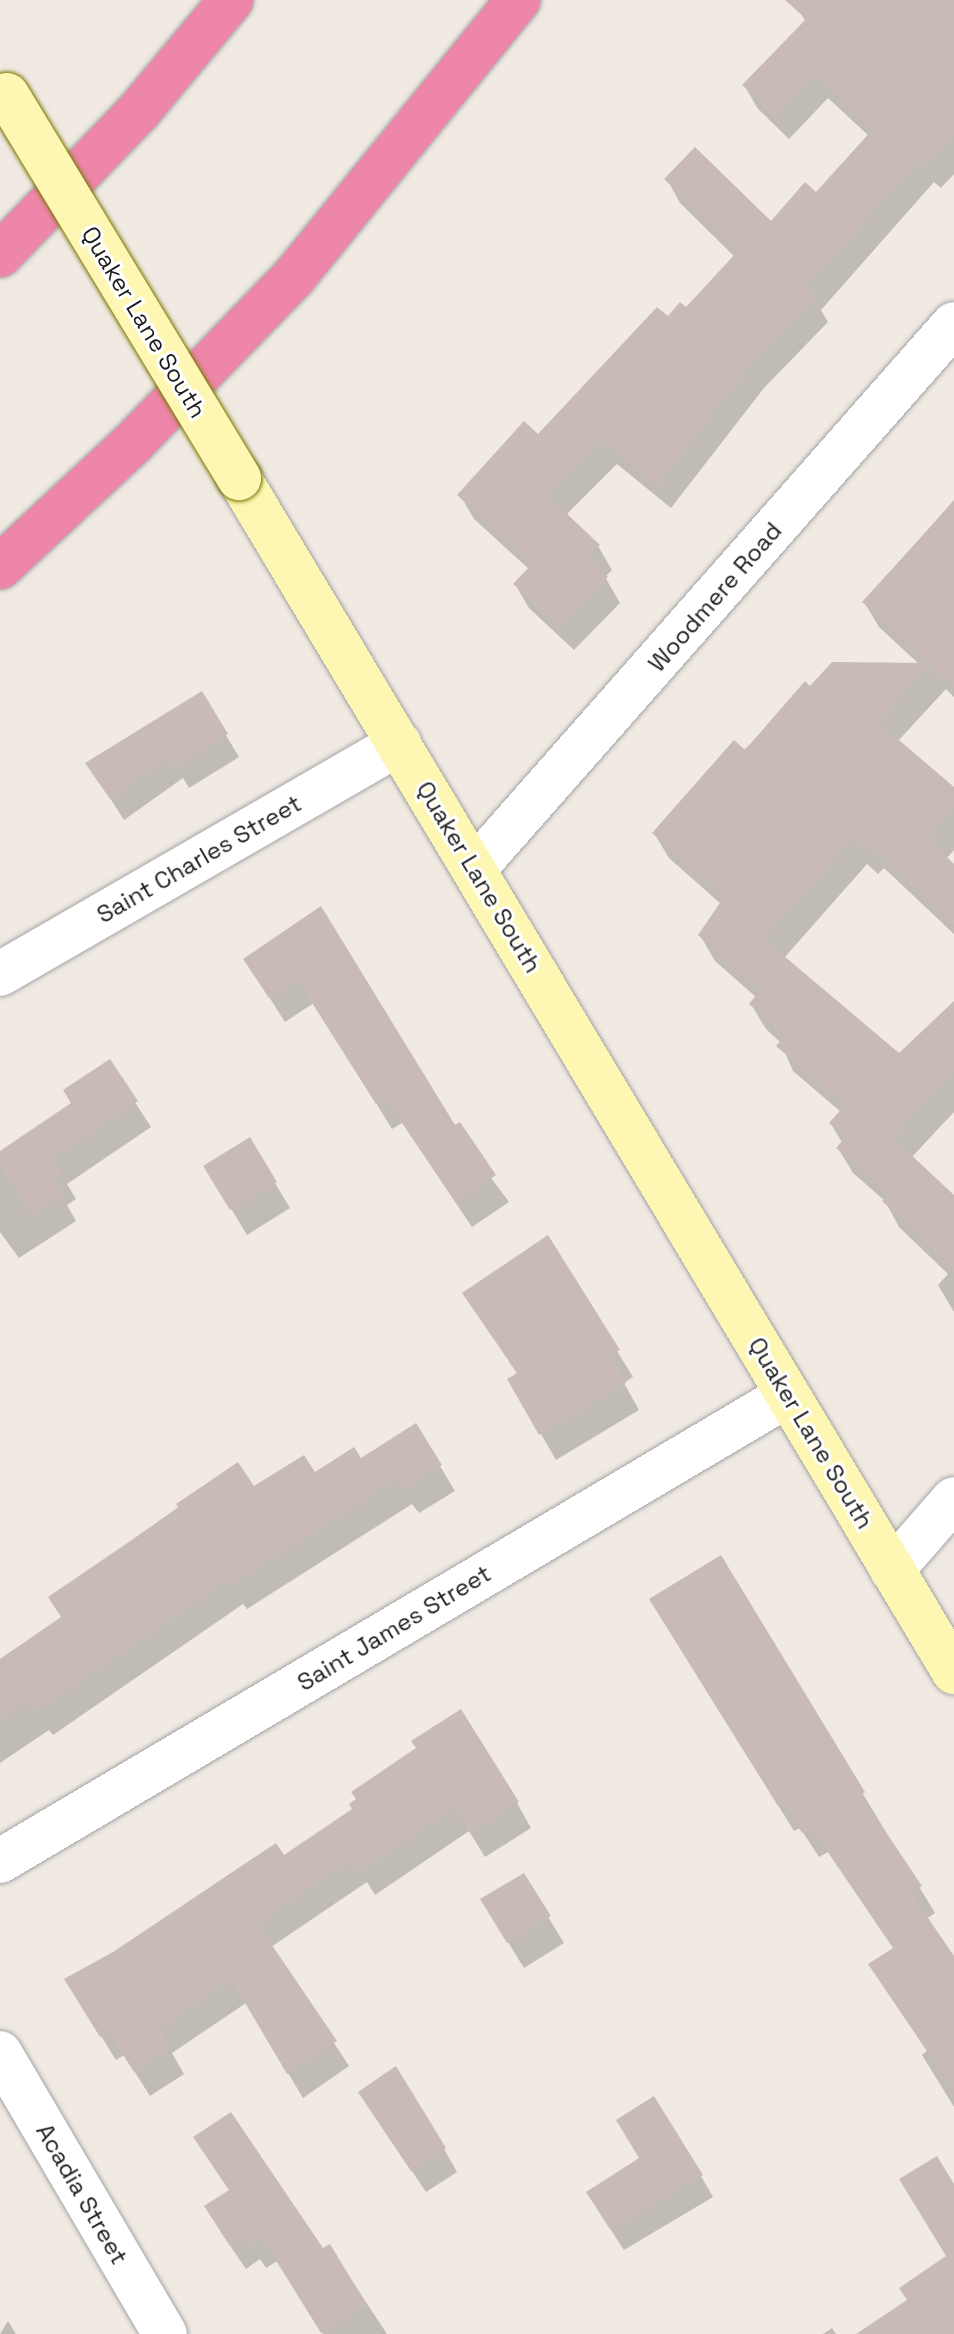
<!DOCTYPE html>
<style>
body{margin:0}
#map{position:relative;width:954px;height:2334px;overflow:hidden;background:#f0eae3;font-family:"Space Grotesk",sans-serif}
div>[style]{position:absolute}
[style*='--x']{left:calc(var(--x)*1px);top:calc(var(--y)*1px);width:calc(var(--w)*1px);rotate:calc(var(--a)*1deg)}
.shadow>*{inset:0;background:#0003}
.building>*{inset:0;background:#c8bbb6}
.roads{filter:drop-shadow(0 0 2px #a5a5a5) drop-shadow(0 0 2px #a5a5a5)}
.street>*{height:44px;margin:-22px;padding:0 22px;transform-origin:22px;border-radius:22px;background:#fff}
.secondary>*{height:44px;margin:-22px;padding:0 22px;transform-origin:22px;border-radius:22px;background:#fef7b4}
.highway>*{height:44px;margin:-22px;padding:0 22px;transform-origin:22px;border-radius:22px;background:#ed86a8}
.bridges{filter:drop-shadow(0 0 2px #7a7600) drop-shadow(0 0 2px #7a7600)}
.secondary-bridge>*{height:44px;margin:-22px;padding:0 22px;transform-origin:22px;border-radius:22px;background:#fef7b4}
span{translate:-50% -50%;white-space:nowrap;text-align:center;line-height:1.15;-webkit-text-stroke:6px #fff;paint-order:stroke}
.street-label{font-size:24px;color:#1e1e1e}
</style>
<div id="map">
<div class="shadow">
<div style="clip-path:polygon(812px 0,954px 0,954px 174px,941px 188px,934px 182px,821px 310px,828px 322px,764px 388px,671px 508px,617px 464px,566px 515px,598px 546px,612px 570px,605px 577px,620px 603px,574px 650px,529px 608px,515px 584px,529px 569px,474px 519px,460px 495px,539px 437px,668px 319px,686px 310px,735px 257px,680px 203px,667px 179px,771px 224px,817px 195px,869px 136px,828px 98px,789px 139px,758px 109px,744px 85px,806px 22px,800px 12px)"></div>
<div style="clip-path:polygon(954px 500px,954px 697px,946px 689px,898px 741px,954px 789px,954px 850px,946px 859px,954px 867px,954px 934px,884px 868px,878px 874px,867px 864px,784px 958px,899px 1056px,954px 1012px,954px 1112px,911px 1158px,954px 1198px,954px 1312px,938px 1285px,948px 1274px,899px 1227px,885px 1201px,853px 1173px,838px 1148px,843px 1144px,831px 1124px,841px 1112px,793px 1071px,781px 1043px,766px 1029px,751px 1004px,756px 997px,715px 961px,700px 935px,721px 904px,669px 858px,654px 833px,810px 689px,920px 665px,879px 627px,864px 602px)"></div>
<div style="clip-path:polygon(201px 694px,239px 757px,189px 788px,183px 778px,124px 820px,88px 764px)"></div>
<div style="clip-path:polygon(321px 908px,454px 1128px,509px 1202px,472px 1227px,402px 1123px,392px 1129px,314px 1003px,285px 1022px,245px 959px)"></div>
<div style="clip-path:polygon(109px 1062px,151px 1127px,67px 1184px,76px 1199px,67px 1205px,76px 1221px,19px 1258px,0 1232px,0 1153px,73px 1104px)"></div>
<div style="clip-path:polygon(249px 1140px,290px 1208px,247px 1235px,221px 1192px)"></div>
<div style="clip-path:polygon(547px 1238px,633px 1377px,624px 1383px,639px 1410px,556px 1460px,510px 1380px,518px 1375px,465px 1293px)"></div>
<div style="clip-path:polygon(360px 1461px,440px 1466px,455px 1491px,419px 1513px,412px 1504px,247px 1609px,243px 1604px,53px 1735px,49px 1730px,0 1763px,0 1661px,63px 1619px,50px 1598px,238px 1465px,254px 1488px)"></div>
<div style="clip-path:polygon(720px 1558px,935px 1913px,926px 1919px,954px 1960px,954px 2107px,922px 2055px,927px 2051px,871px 1965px,894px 1949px,828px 1852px,819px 1857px,800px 1828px,794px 1831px,667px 1626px)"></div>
<div style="clip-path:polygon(517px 1803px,531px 1828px,485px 1857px,469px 1831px,375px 1895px,367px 1882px,271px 1947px,349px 2066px,303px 2098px,246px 2003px,172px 2053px,184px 2074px,150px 2096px,124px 2055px,116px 2060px,81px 2004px,355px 1810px)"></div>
<div style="clip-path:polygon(523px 1876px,564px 1943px,524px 1968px,498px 1926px)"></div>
<div style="clip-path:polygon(374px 2115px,444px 2149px,457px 2172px,426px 2192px)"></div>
<div style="clip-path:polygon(196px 2138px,322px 2251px,329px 2246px,387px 2334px,323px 2334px,277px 2261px,266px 2268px,260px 2259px,246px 2269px,220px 2231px,230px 2191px)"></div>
<div style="clip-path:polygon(701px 2176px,713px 2197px,624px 2250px,601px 2215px)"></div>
<div style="clip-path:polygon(8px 2321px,16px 2334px,0 2334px)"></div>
<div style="clip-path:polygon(832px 2328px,836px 2334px,823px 2334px)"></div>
</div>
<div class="building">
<div style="clip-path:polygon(785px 0,954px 0,954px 135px,926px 165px,919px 159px,806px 288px,816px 297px,751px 364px,657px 486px,602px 441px,548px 496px,600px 545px,587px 557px,608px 577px,559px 627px,513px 584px,533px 563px,457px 495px,524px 421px,538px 434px,657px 307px,668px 316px,680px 302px,686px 307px,738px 251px,664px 179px,695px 147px,771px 221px,805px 182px,816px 192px,873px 129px,813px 76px,774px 116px,742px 85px,806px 19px)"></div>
<div style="clip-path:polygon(954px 501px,954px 687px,930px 665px,878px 722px,954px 787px,954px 808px,928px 839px,954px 864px,954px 925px,868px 844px,862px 850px,852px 840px,764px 939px,899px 1053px,954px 1001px,954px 1069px,893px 1138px,954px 1195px,954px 1270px,882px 1201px,889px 1194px,836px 1148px,845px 1138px,829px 1123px,845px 1105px,776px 1046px,785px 1035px,749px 1004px,760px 990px,698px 935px,724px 897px,652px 833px,734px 740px,745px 750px,805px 681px,810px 686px,832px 662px,929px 663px,862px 602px)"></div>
<div style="clip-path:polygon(202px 691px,228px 734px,175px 767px,168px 757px,110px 799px,85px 763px)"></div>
<div style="clip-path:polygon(321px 906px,455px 1125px,460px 1122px,496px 1175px,456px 1202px,386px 1098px,376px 1104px,297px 979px,269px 998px,243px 959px)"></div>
<div style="clip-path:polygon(110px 1059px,138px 1101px,54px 1158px,63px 1173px,53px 1179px,63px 1195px,32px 1215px,0 1166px,0 1151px,71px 1103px,63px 1090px)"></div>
<div style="clip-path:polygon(250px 1137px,277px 1182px,230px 1210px,203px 1166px)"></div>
<div style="clip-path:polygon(548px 1235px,620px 1350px,610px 1356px,626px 1383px,539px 1435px,507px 1379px,517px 1373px,462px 1293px)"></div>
<div style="clip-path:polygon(416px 1423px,442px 1465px,403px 1490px,396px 1480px,231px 1585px,228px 1580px,37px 1711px,29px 1700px,0 1718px,0 1659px,61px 1617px,48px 1597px,179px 1508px,176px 1504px,238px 1462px,254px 1486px,304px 1455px,315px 1472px,354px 1447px,361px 1458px)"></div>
<div style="clip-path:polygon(721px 1555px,865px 1792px,861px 1795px,922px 1886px,911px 1893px,954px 1956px,954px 2091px,868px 1964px,893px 1948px,811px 1827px,802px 1833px,784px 1803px,778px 1806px,649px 1599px)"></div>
<div style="clip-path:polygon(461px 1709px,519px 1802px,470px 1833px,454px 1808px,360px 1872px,351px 1859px,257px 1923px,337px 2041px,287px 2074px,231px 1979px,159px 2028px,172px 2048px,134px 2072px,108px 2031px,100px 2037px,64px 1979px,113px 1952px,276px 1843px,284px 1855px,352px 1809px,349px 1804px,356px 1799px,351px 1792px,416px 1748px,411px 1741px)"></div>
<div style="clip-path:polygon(524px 1873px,551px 1916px,507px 1943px,480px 1899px)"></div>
<div style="clip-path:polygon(396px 2066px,446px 2148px,411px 2171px,358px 2092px)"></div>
<div style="clip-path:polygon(654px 2096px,703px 2175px,610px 2229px,586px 2192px,639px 2158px,616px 2120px)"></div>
<div style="clip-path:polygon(231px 2112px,323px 2248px,330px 2244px,367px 2305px,321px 2333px,262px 2238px,250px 2245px,244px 2236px,230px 2246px,204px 2206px,229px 2190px,193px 2137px)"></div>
<div style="clip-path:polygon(937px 2156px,954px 2184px,954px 2334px,856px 2334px,907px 2300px,899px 2288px,946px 2256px,899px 2179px)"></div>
</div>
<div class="roads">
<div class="street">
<div style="--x:474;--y:869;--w:726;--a:-48.63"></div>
<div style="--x:0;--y:974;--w:461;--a:-30"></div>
<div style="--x:892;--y:1570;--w:94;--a:-48.9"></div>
<div style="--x:0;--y:1861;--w:915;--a:-30.6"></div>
<div style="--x:0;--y:2053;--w:326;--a:59.6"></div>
</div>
<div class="secondary">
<div style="--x:239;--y:478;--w:1392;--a:59.09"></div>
</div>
<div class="highway">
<div style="--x:0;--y:255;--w:200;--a:-46"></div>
<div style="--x:139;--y:111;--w:144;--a:-50.3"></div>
<div style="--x:0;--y:567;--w:179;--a:-43"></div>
<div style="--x:131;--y:445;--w:233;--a:-45.9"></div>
<div style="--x:293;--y:278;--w:358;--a:-51"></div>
</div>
</div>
<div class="bridges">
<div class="secondary-bridge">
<div style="--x:7;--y:95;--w:448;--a:58.8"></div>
</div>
</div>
<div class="street-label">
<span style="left:144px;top:322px;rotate:59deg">Quaker Lane South</span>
<span style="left:715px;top:597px;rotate:-49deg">Woodmere Road</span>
<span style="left:199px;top:859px;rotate:-30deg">Saint Charles Street</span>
<span style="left:479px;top:877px;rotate:59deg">Quaker Lane South</span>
<span style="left:811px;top:1433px;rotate:59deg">Quaker Lane South</span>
<span style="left:394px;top:1628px;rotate:-31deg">Saint James Street</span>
<span style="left:82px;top:2194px;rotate:60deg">Acadia Street</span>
</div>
</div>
